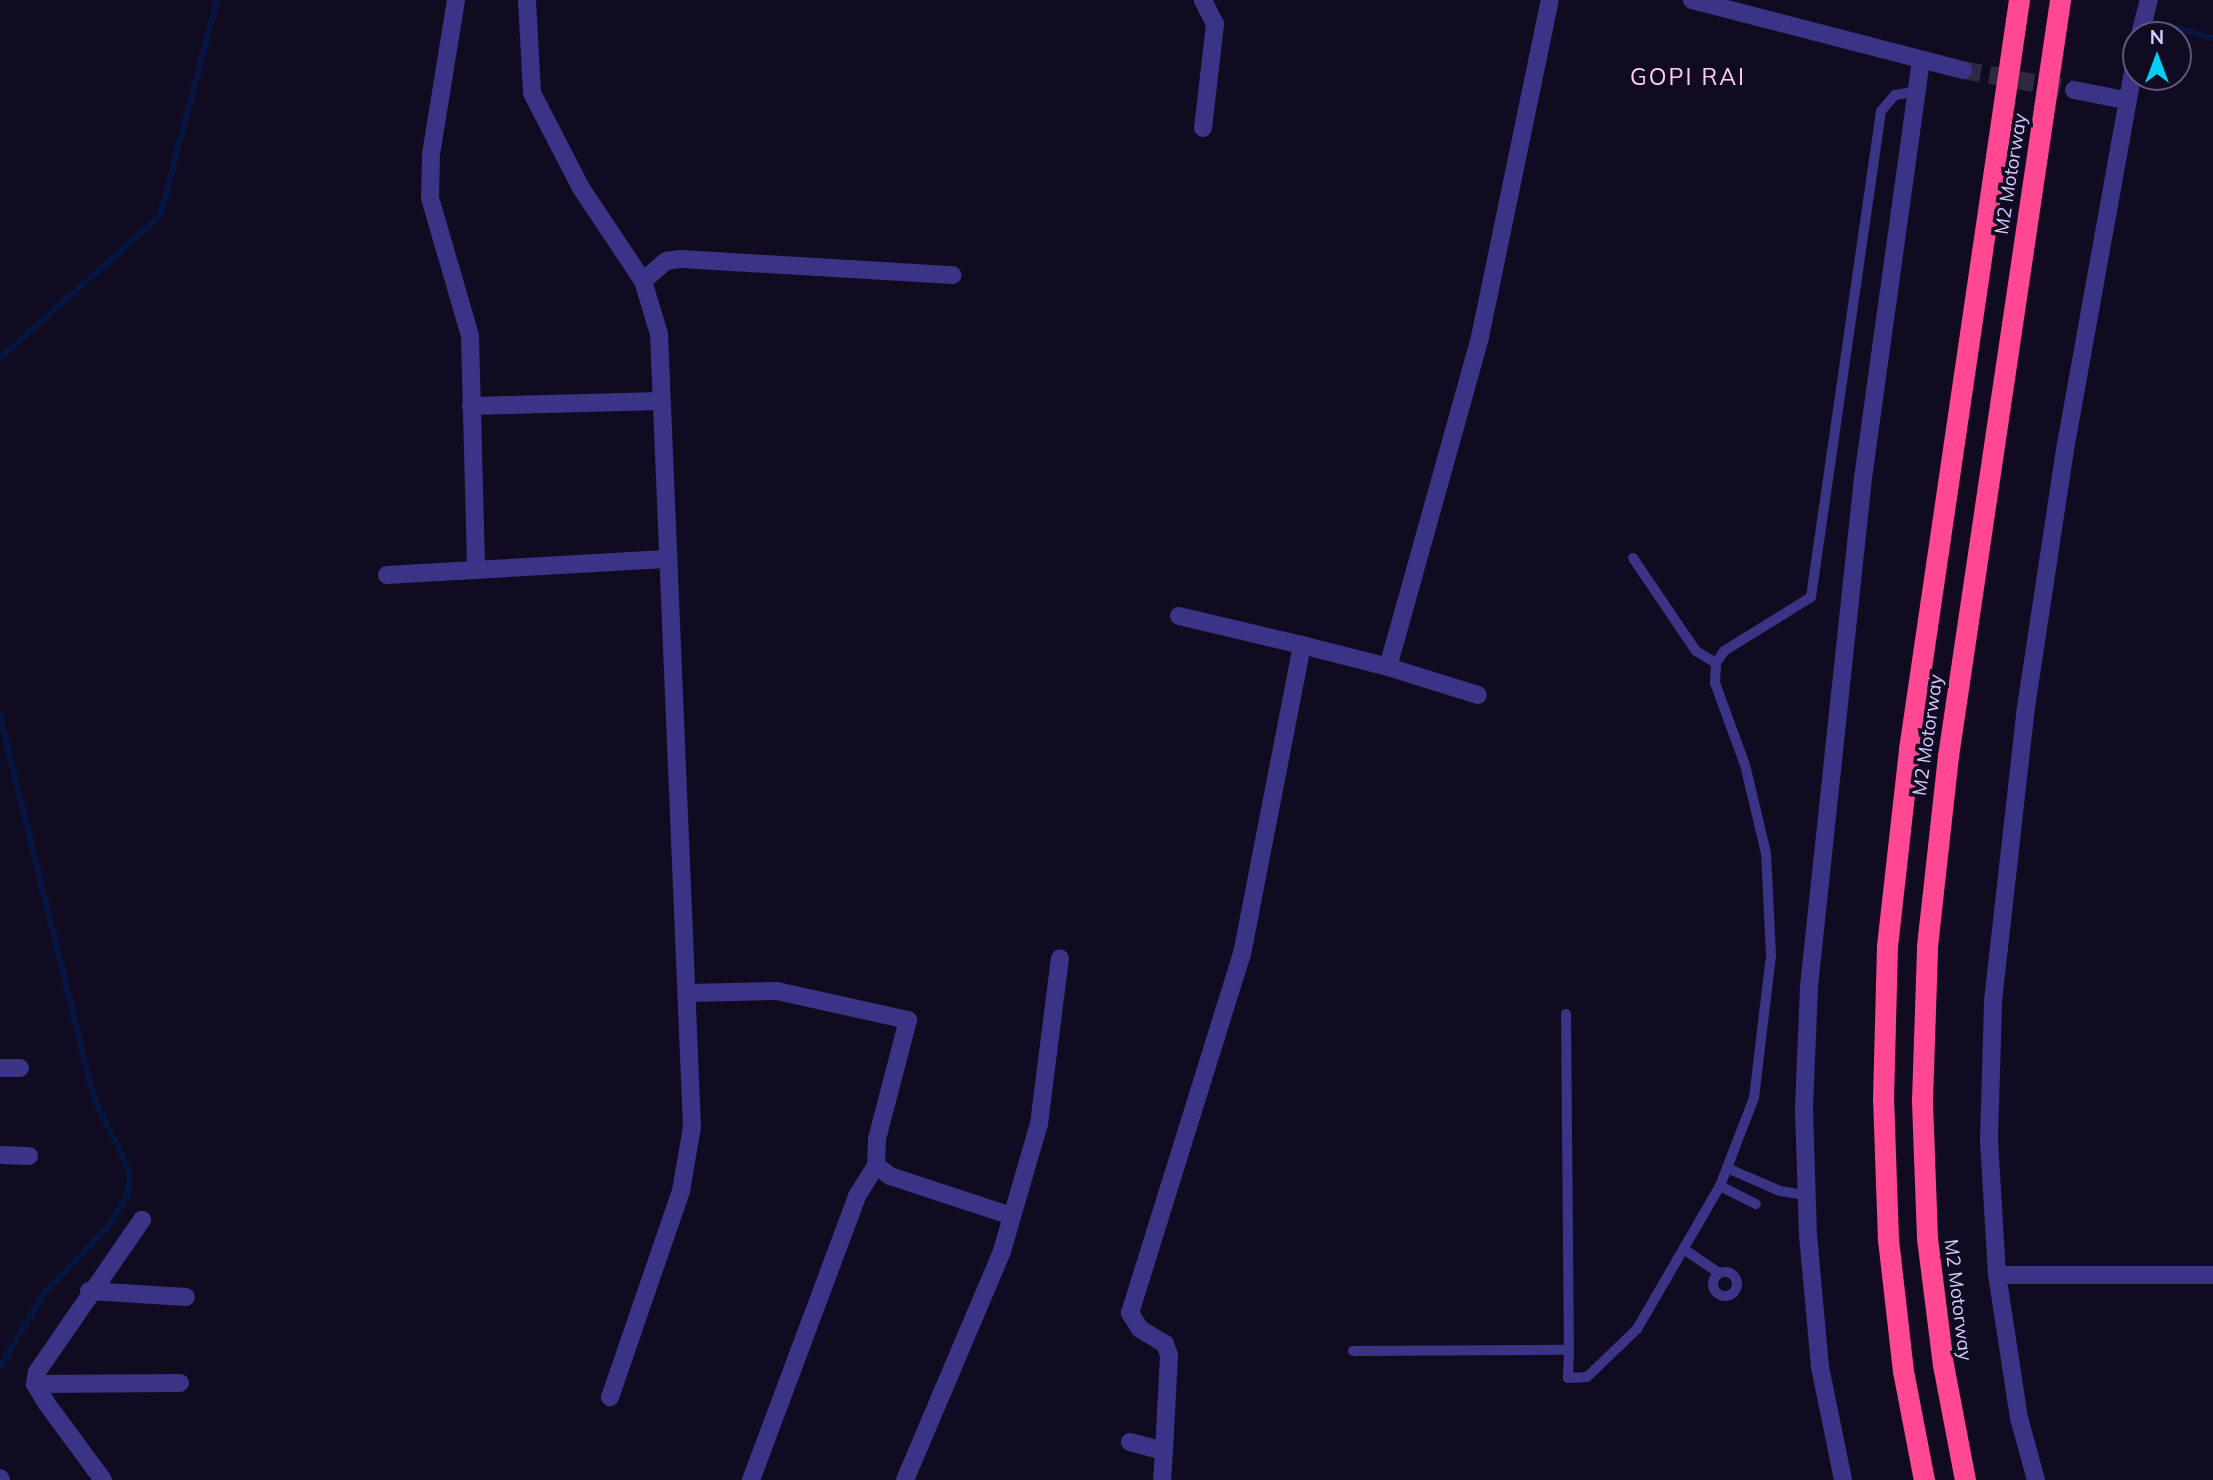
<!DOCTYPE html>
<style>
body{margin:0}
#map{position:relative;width:2213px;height:1480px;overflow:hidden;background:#110b22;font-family:Mulish,sans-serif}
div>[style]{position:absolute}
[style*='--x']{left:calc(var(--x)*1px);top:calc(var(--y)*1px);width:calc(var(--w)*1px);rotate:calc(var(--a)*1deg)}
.stream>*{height:6px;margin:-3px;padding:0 3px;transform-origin:3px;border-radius:3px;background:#051741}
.minor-tunnel>*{height:18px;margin-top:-9px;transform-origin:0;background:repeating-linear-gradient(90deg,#2e2843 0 18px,transparent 0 27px)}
.service>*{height:10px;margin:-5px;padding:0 5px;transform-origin:5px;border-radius:5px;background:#3b3385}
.service>.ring{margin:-5px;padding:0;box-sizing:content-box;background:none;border:10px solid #3b3385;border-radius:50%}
.minor>*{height:18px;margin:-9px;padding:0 9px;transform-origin:9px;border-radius:9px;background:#3b3385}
.tertiary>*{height:18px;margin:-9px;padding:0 9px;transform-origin:9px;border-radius:9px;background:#3b3385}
.motorway>*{height:21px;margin:-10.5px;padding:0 10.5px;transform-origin:10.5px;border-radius:10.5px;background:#ff4794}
span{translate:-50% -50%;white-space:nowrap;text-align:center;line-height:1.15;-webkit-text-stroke:7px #110b22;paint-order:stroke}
.street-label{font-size:19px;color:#d5ccff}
.quarter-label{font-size:23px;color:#ffceea;letter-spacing:2px}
.north{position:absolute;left:2122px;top:21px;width:70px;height:70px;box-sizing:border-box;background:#110b22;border:2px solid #5f587a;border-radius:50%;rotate:0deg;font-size:19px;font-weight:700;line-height:28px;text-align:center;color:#d5ccff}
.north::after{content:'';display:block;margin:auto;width:24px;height:32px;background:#00d0f7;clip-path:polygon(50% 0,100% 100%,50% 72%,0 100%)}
</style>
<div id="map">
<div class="stream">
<div style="--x:2150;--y:21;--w:65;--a:15.1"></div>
<div style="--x:0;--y:358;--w:214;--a:-41.6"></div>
<div style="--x:160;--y:216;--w:223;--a:-75.2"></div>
<div style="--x:0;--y:716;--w:394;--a:76.2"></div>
<div style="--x:94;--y:1099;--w:81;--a:63.7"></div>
<div style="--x:130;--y:1172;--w:21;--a:95"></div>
<div style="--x:128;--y:1193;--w:33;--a:119"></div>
<div style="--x:112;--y:1222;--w:100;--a:133.4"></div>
<div style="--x:43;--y:1295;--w:84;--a:120.8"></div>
</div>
<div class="minor-tunnel">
<div style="--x:1963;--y:70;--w:113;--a:10.2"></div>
</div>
<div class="service">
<div style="--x:1633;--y:558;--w:112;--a:55.9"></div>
<div style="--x:1696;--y:651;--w:23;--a:31"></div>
<div style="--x:1716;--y:663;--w:14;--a:-56"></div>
<div style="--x:1724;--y:651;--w:102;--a:-31.8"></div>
<div style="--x:1811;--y:597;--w:491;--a:-81.8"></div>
<div style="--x:1881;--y:111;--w:21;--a:-49"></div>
<div style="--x:1895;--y:95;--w:22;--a:-10"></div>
<div style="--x:1566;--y:1014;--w:336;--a:89.5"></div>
<div style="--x:1727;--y:1168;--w:58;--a:23.5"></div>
<div style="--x:1780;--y:1191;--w:26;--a:9"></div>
<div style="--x:1720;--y:1186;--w:40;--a:26.6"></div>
<div style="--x:1685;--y:1250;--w:41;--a:34.1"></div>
<div class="ring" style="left:1713px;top:1272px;width:14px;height:14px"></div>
<div style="--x:1353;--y:1351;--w:216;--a:-0.3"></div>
<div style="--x:1569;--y:1350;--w:28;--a:92"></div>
<div style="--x:1568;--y:1378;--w:19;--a:-3"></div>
<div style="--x:1587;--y:1377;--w:69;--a:-43.8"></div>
<div style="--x:1637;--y:1329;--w:165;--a:-59.9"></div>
<div style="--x:1720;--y:1186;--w:94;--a:-68.9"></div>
<div style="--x:1754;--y:1098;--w:144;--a:-83.2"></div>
<div style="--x:1771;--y:955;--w:102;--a:-92.8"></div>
<div style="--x:1766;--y:853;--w:90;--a:-103.4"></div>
<div style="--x:1745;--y:765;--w:87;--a:-110.1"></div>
<div style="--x:1715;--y:683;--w:20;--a:-87"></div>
</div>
<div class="minor">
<div style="--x:456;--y:0;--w:157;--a:99.2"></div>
<div style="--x:431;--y:155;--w:43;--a:91.3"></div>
<div style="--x:430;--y:198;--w:144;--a:73.8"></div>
<div style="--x:470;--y:336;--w:234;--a:88.5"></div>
<div style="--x:527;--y:0;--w:93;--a:86.9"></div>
<div style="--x:532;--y:93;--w:107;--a:62.7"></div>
<div style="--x:581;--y:188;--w:112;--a:56.3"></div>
<div style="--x:643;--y:281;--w:55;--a:73.2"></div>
<div style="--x:659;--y:334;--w:794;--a:87.62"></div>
<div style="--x:692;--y:1127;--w:65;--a:99.8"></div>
<div style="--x:681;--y:1191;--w:218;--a:109"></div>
<div style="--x:1692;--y:0;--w:280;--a:14.5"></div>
<div style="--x:2140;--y:35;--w:36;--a:-76"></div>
<div style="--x:2074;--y:90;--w:52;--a:11.1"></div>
<div style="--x:1203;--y:128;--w:105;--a:-83.4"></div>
<div style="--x:1215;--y:24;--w:27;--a:-117"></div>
<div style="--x:643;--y:281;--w:30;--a:-41"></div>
<div style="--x:666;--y:261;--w:15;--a:-8"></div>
<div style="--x:681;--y:259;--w:272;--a:3.4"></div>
<div style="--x:471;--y:406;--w:190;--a:-1.5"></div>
<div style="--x:387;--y:575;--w:279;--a:-3.3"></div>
<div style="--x:1179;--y:616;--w:126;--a:13.3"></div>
<div style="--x:1388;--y:667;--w:94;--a:17.3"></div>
<div style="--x:687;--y:993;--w:90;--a:-1.3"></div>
<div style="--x:777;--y:991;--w:134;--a:12.5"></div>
<div style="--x:908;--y:1020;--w:123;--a:104.6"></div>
<div style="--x:877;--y:1139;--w:26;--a:92"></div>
<div style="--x:876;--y:1165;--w:18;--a:38"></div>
<div style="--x:890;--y:1176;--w:128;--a:18.2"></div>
<div style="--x:0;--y:1068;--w:20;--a:0"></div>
<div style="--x:0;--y:1155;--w:29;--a:2"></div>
<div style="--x:1997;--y:1275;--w:216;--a:0"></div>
<div style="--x:89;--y:1291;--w:97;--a:3.5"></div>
<div style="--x:35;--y:1384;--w:145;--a:-0.4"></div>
<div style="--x:1130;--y:1442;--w:35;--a:15"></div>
<div style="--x:1164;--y:1451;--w:96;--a:-87"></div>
<div style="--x:1169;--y:1355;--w:12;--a:-110"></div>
<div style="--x:1165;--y:1344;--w:29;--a:-149"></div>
<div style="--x:1140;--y:1329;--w:19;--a:-122"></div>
<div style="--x:1130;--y:1313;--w:376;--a:-72.7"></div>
<div style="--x:1242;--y:954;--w:315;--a:-79"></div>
<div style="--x:1302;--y:645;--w:89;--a:14.3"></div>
<div style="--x:1388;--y:667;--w:343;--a:-74.4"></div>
<div style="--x:1480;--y:337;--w:344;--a:-78.3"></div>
<div style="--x:103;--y:1480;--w:94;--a:-126.4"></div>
<div style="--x:47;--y:1404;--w:23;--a:-121"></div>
<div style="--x:35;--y:1384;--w:12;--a:-81"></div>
<div style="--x:37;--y:1372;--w:185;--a:-55.4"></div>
<div style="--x:751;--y:1480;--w:303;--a:-69.5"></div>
<div style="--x:857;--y:1196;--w:36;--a:-58"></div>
<div style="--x:905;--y:1480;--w:249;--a:-67"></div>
<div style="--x:1002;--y:1251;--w:132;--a:-73.8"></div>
<div style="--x:1039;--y:1124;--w:167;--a:-82.8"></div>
<div style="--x:1162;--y:1480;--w:29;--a:-86"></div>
<div style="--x:1843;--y:1480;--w:115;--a:-101.5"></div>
<div style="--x:1820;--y:1367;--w:132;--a:-95.2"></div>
<div style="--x:1808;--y:1236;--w:129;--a:-91.8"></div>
<div style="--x:1804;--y:1107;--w:121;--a:-87.6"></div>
<div style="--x:1809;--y:986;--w:511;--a:-83.93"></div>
<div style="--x:1863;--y:478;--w:422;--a:-82.1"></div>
<div style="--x:2036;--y:1480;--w:64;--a:-105.3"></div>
<div style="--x:2019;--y:1418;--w:145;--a:-98.7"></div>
<div style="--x:1997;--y:1275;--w:136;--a:-93.4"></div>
<div style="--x:1989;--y:1139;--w:138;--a:-88.3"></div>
<div style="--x:1993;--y:1001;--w:289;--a:-83.6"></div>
<div style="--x:2025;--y:714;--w:273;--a:-81.4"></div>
<div style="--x:2066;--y:444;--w:397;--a:-79.8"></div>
</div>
<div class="tertiary">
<div style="--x:0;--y:1478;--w:2;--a:63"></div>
</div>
<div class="motorway">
<div style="--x:1924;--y:1480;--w:111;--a:-100.9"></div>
<div style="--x:1903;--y:1371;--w:132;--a:-96.5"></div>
<div style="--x:1888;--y:1240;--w:141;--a:-92"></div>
<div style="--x:1883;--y:1099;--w:153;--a:-88.5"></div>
<div style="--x:1887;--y:946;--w:198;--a:-83.6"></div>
<div style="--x:1909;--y:749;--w:757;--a:-81.65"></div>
<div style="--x:1965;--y:1480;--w:117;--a:-100.8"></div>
<div style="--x:1943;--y:1365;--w:128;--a:-97.2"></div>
<div style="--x:1927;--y:1238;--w:138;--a:-92.1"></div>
<div style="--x:1922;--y:1100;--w:154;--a:-88.1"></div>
<div style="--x:1927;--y:946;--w:191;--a:-83.7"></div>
<div style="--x:1948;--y:756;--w:764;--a:-81.57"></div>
</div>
<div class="street-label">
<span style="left:2011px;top:174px;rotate:-81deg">M2 Motorway</span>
<span style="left:1928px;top:735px;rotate:-82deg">M2 Motorway</span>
<span style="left:1958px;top:1300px;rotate:83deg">M2 Motorway</span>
</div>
<div class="quarter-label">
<span style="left:1688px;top:77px">GOPI RAI</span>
</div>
<div class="north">N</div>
</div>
